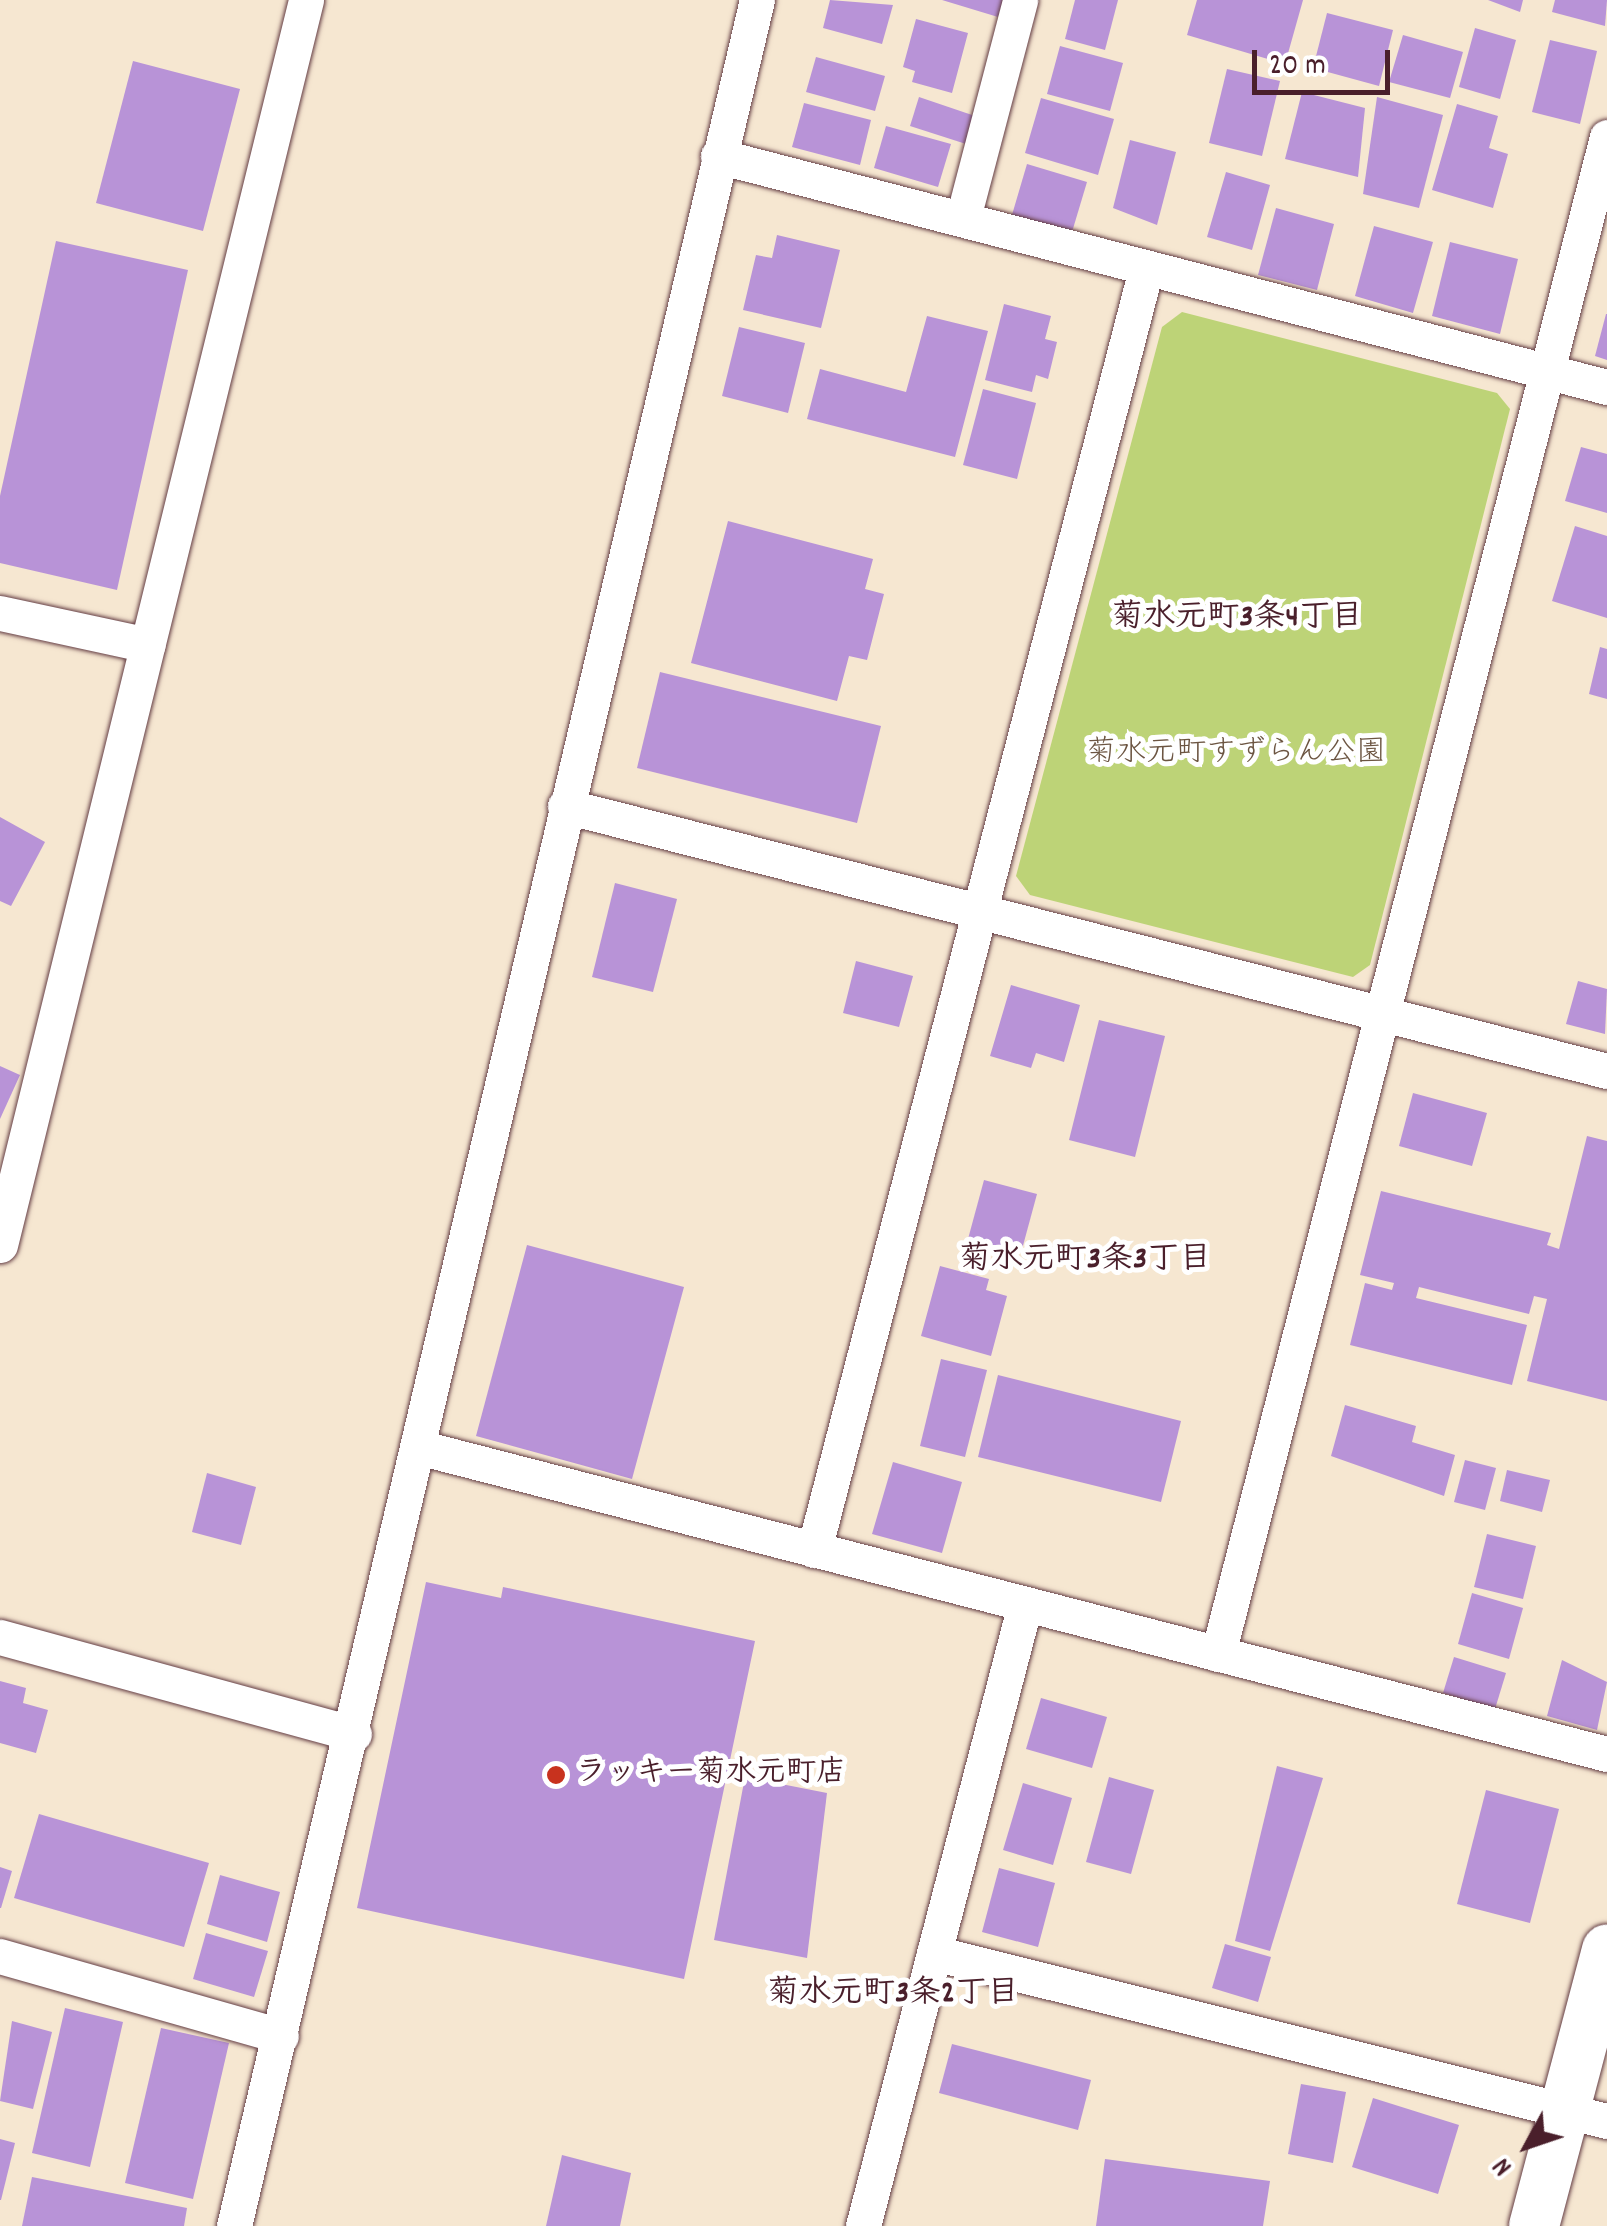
<!DOCTYPE html>
<meta charset="utf-8">
<style>
body{margin:0}
#map{position:relative;width:1607px;height:2226px;overflow:hidden;background:#f6e7d1;font-family:Dekko,"Klee One",sans-serif}
div>[style]{position:absolute}
[style*='--x']{left:calc(var(--x)*1px);top:calc(var(--y)*1px);width:calc(var(--w)*1px);rotate:calc(var(--a)*1deg)}
.green>*{inset:0;background:#bdd377}
.building>*{inset:0;background:#b893d7}
.roads{filter:drop-shadow(0 0 2px #643d44) drop-shadow(0 0 2px #643d44)}
.street>*{height:35px;margin:-17.5px;padding:0 17.5px;transform-origin:17.5px;border-radius:17.5px;background:#fff}
.secondary>*{height:50px;margin:-25px;padding:0 25px;transform-origin:25px;border-radius:25px;background:#fff}
.dots>*{width:28px;height:28px;translate:-50% -50%;box-sizing:border-box;border:5px solid #fff;border-radius:50%}
span{translate:-50% -50%;white-space:nowrap;text-align:center;line-height:1.15;-webkit-text-stroke:10px #fff;paint-order:stroke}
.park-label{font-size:30px;color:#6c5542}
.poi-label{font-size:30px;color:#4a1f2b;font-weight:700}
.left{translate:0 -50%;text-align:left}
.neighbourhood-label{font-size:32px;color:#4a1f2b;font-weight:700}
.north{position:absolute;left:1477px;top:2096px;width:100px;height:100px;-webkit-text-stroke:8px #fff;paint-order:stroke;rotate:230deg;font-size:28px;font-weight:700;line-height:40px;text-align:center;color:#4a1f2b}
.north::after{content:'';display:block;margin:auto;width:35px;height:45px;background:#4a1f2b;clip-path:polygon(50% 0,100% 100%,50% 72%,0 100%)}
.scale{position:absolute;left:1252px;top:50px;width:138px;height:45px;box-sizing:border-box;border:5px solid #4a1f2b;border-top:0;padding-left:12px;font-size:30px;line-height:35px;white-space:nowrap;color:#4a1f2b;-webkit-text-stroke:8px #fff;paint-order:stroke}
</style>
<div id="map">
<div class="green">
<div style="clip-path:polygon(1182px 312px,1497px 393px,1510px 409px,1370px 965px,1353px 977px,1030px 895px,1016px 876px,1162px 327px)"></div>
</div>
<div class="building">
<div style="clip-path:polygon(830px 0,893px 5px,882px 44px,823px 28px)"></div>
<div style="clip-path:polygon(942px 0,1003px 0,998px 17px)"></div>
<div style="clip-path:polygon(1075px 0,1118px 0,1105px 50px,1065px 39px)"></div>
<div style="clip-path:polygon(1197px 0,1303px 0,1285px 64px,1187px 35px)"></div>
<div style="clip-path:polygon(1488px 0,1523px 0,1520px 12px)"></div>
<div style="clip-path:polygon(1555px 0,1607px 0,1605px 26px,1552px 12px)"></div>
<div style="clip-path:polygon(1327px 13px,1393px 30px,1379px 86px,1313px 68px)"></div>
<div style="clip-path:polygon(916px 19px,968px 33px,952px 93px,912px 82px,915px 71px,903px 67px)"></div>
<div style="clip-path:polygon(1475px 28px,1516px 40px,1500px 99px,1459px 87px)"></div>
<div style="clip-path:polygon(1403px 35px,1463px 52px,1450px 98px,1389px 82px)"></div>
<div style="clip-path:polygon(1550px 40px,1597px 51px,1580px 124px,1532px 112px)"></div>
<div style="clip-path:polygon(1060px 46px,1123px 63px,1110px 111px,1047px 94px)"></div>
<div style="clip-path:polygon(816px 57px,885px 76px,875px 111px,806px 92px)"></div>
<div style="clip-path:polygon(133px 61px,240px 89px,203px 231px,96px 203px)"></div>
<div style="clip-path:polygon(1227px 69px,1280px 81px,1262px 156px,1209px 143px)"></div>
<div style="clip-path:polygon(1302px 92px,1365px 108px,1358px 177px,1285px 159px)"></div>
<div style="clip-path:polygon(919px 97px,975px 116px,966px 144px,910px 126px)"></div>
<div style="clip-path:polygon(1377px 97px,1443px 115px,1419px 208px,1363px 194px)"></div>
<div style="clip-path:polygon(1041px 98px,1114px 119px,1098px 175px,1025px 153px)"></div>
<div style="clip-path:polygon(804px 103px,871px 120px,860px 165px,792px 147px)"></div>
<div style="clip-path:polygon(1457px 104px,1498px 116px,1489px 148px,1508px 154px,1493px 208px,1432px 190px)"></div>
<div style="clip-path:polygon(886px 126px,951px 144px,938px 187px,874px 168px)"></div>
<div style="clip-path:polygon(1130px 140px,1176px 152px,1157px 225px,1113px 208px)"></div>
<div style="clip-path:polygon(1027px 164px,1087px 182px,1069px 242px,1009px 225px)"></div>
<div style="clip-path:polygon(1226px 172px,1270px 185px,1252px 250px,1207px 237px)"></div>
<div style="clip-path:polygon(1276px 208px,1334px 224px,1317px 290px,1258px 275px)"></div>
<div style="clip-path:polygon(1374px 226px,1433px 242px,1413px 313px,1355px 296px)"></div>
<div style="clip-path:polygon(777px 235px,840px 250px,821px 328px,743px 310px,756px 255px,772px 258px)"></div>
<div style="clip-path:polygon(56px 241px,188px 270px,117px 590px,0 563px,0 496px)"></div>
<div style="clip-path:polygon(1450px 242px,1518px 259px,1500px 334px,1432px 316px)"></div>
<div style="clip-path:polygon(1004px 304px,1051px 316px,1045px 339px,1057px 342px,1048px 379px,1036px 375px,1032px 392px,985px 380px)"></div>
<div style="clip-path:polygon(1606px 314px,1607px 314px,1607px 360px,1595px 356px)"></div>
<div style="clip-path:polygon(927px 316px,988px 331px,955px 457px,807px 419px,820px 369px,906px 392px)"></div>
<div style="clip-path:polygon(739px 327px,805px 343px,788px 413px,722px 396px)"></div>
<div style="clip-path:polygon(983px 389px,1036px 403px,1017px 479px,963px 465px)"></div>
<div style="clip-path:polygon(1581px 447px,1607px 454px,1607px 513px,1565px 501px)"></div>
<div style="clip-path:polygon(728px 521px,873px 559px,865px 589px,884px 594px,867px 660px,849px 656px,837px 701px,691px 663px)"></div>
<div style="clip-path:polygon(1575px 526px,1607px 536px,1607px 618px,1552px 601px)"></div>
<div style="clip-path:polygon(1600px 647px,1607px 649px,1607px 699px,1589px 694px)"></div>
<div style="clip-path:polygon(660px 672px,881px 726px,857px 823px,637px 768px)"></div>
<div style="clip-path:polygon(0 817px,45px 842px,11px 906px,0 901px)"></div>
<div style="clip-path:polygon(615px 883px,677px 899px,653px 992px,592px 977px)"></div>
<div style="clip-path:polygon(856px 961px,913px 976px,899px 1027px,843px 1013px)"></div>
<div style="clip-path:polygon(1578px 981px,1607px 989px,1605px 1034px,1566px 1024px)"></div>
<div style="clip-path:polygon(1011px 985px,1080px 1005px,1064px 1062px,1036px 1053px,1031px 1068px,990px 1056px)"></div>
<div style="clip-path:polygon(1099px 1020px,1165px 1036px,1135px 1157px,1069px 1140px)"></div>
<div style="clip-path:polygon(0 1066px,20px 1075px,0 1119px)"></div>
<div style="clip-path:polygon(1413px 1093px,1487px 1113px,1472px 1166px,1399px 1146px)"></div>
<div style="clip-path:polygon(1587px 1136px,1607px 1141px,1607px 1401px,1527px 1381px,1547px 1299px,1534px 1296px,1529px 1314px,1419px 1287px,1416px 1298px,1527px 1325px,1512px 1385px,1350px 1345px,1365px 1283px,1392px 1290px,1394px 1283px,1360px 1275px,1381px 1191px,1551px 1233px,1547px 1245px,1559px 1249px)"></div>
<div style="clip-path:polygon(984px 1180px,1037px 1194px,1021px 1253px,968px 1239px)"></div>
<div style="clip-path:polygon(527px 1245px,684px 1287px,632px 1479px,476px 1436px)"></div>
<div style="clip-path:polygon(940px 1266px,989px 1279px,986px 1290px,1007px 1296px,991px 1356px,921px 1336px)"></div>
<div style="clip-path:polygon(941px 1359px,987px 1370px,965px 1457px,920px 1446px)"></div>
<div style="clip-path:polygon(998px 1375px,1181px 1421px,1161px 1502px,978px 1457px)"></div>
<div style="clip-path:polygon(1345px 1405px,1416px 1426px,1412px 1442px,1455px 1455px,1444px 1496px,1331px 1456px)"></div>
<div style="clip-path:polygon(1465px 1460px,1496px 1468px,1485px 1510px,1454px 1502px)"></div>
<div style="clip-path:polygon(893px 1462px,962px 1482px,942px 1553px,872px 1534px)"></div>
<div style="clip-path:polygon(1507px 1470px,1550px 1480px,1542px 1512px,1500px 1501px)"></div>
<div style="clip-path:polygon(207px 1473px,256px 1487px,241px 1545px,192px 1532px)"></div>
<div style="clip-path:polygon(1487px 1534px,1536px 1546px,1523px 1599px,1474px 1587px)"></div>
<div style="clip-path:polygon(426px 1582px,501px 1598px,503px 1587px,755px 1641px,684px 1979px,357px 1908px)"></div>
<div style="clip-path:polygon(1472px 1593px,1523px 1608px,1509px 1659px,1458px 1644px)"></div>
<div style="clip-path:polygon(1454px 1657px,1506px 1673px,1495px 1709px,1443px 1693px)"></div>
<div style="clip-path:polygon(1562px 1660px,1607px 1682px,1597px 1730px,1547px 1716px)"></div>
<div style="clip-path:polygon(0 1681px,26px 1688px,23px 1703px,48px 1710px,36px 1753px,0 1743px)"></div>
<div style="clip-path:polygon(1041px 1698px,1107px 1717px,1092px 1768px,1026px 1749px)"></div>
<div style="clip-path:polygon(1277px 1766px,1323px 1778px,1270px 1951px,1235px 1941px)"></div>
<div style="clip-path:polygon(745px 1777px,827px 1793px,807px 1958px,714px 1940px)"></div>
<div style="clip-path:polygon(1109px 1777px,1154px 1790px,1131px 1874px,1086px 1862px)"></div>
<div style="clip-path:polygon(1023px 1783px,1072px 1798px,1053px 1865px,1003px 1850px)"></div>
<div style="clip-path:polygon(1486px 1790px,1559px 1809px,1530px 1923px,1457px 1904px)"></div>
<div style="clip-path:polygon(39px 1814px,209px 1863px,184px 1947px,14px 1898px)"></div>
<div style="clip-path:polygon(0 1867px,12px 1871px,1px 1908px,0 1908px)"></div>
<div style="clip-path:polygon(999px 1868px,1055px 1883px,1038px 1947px,982px 1932px)"></div>
<div style="clip-path:polygon(220px 1875px,280px 1892px,267px 1942px,207px 1924px)"></div>
<div style="clip-path:polygon(206px 1933px,268px 1951px,254px 1997px,193px 1979px)"></div>
<div style="clip-path:polygon(1225px 1944px,1271px 1957px,1258px 2002px,1212px 1988px)"></div>
<div style="clip-path:polygon(65px 2008px,123px 2022px,90px 2167px,32px 2153px)"></div>
<div style="clip-path:polygon(12px 2021px,52px 2032px,33px 2109px,0 2101px)"></div>
<div style="clip-path:polygon(161px 2028px,229px 2043px,193px 2199px,125px 2183px)"></div>
<div style="clip-path:polygon(952px 2044px,1091px 2080px,1078px 2130px,939px 2093px)"></div>
<div style="clip-path:polygon(1301px 2084px,1346px 2092px,1333px 2163px,1288px 2154px)"></div>
<div style="clip-path:polygon(1373px 2098px,1459px 2125px,1438px 2194px,1352px 2167px)"></div>
<div style="clip-path:polygon(0 2139px,15px 2143px,1px 2200px,0 2200px)"></div>
<div style="clip-path:polygon(562px 2155px,631px 2173px,620px 2226px,546px 2226px)"></div>
<div style="clip-path:polygon(1105px 2159px,1270px 2181px,1263px 2226px,1096px 2226px)"></div>
<div style="clip-path:polygon(32px 2177px,187px 2208px,184px 2226px,22px 2226px)"></div>
</div>
<div class="roads">
<div class="street">
<div style="--x:718;--y:156;--w:919;--a:14.57"></div>
<div style="--x:963;--y:218;--w:225;--a:-75.3"></div>
<div style="--x:0;--y:613;--w:151;--a:12.2"></div>
<div style="--x:565;--y:806;--w:1075;--a:14.27"></div>
<div style="--x:0;--y:1245;--w:1282;--a:-76.19"></div>
<div style="--x:418;--y:1447;--w:1228;--a:14.48"></div>
<div style="--x:814;--y:1550;--w:1323;--a:-75.47"></div>
<div style="--x:0;--y:1637;--w:367;--a:15.3"></div>
<div style="--x:1218;--y:1654;--w:1566;--a:-75.62"></div>
<div style="--x:934;--y:1953;--w:694;--a:14.02"></div>
<div style="--x:0;--y:1956;--w:292;--a:15.9"></div>
<div style="--x:234;--y:2226;--w:2287;--a:-76.78"></div>
<div style="--x:863;--y:2226;--w:643;--a:-75.4"></div>
</div>
<div class="secondary">
<div style="--x:1534;--y:2226;--w:286;--a:-75.2"></div>
</div>
</div>
<div class="dots">
<div style="left:556px;top:1775px;background:#c8321e"></div>
</div>
<div class="park-label">
<span style="left:1236px;top:755px">菊水元町すずらん公園</span>
</div>
<div class="poi-label">
<span class="left" style="left:576px;top:1775px">ラッキー菊水元町店</span>
</div>
<div class="neighbourhood-label">
<span style="left:1237px;top:619px">菊水元町3条4丁目</span>
<span style="left:1085px;top:1261px">菊水元町3条3丁目</span>
<span style="left:893px;top:1995px">菊水元町3条2丁目</span>
</div>
<div class="north">N</div>
<div class="scale">20 m</div>
</div>
